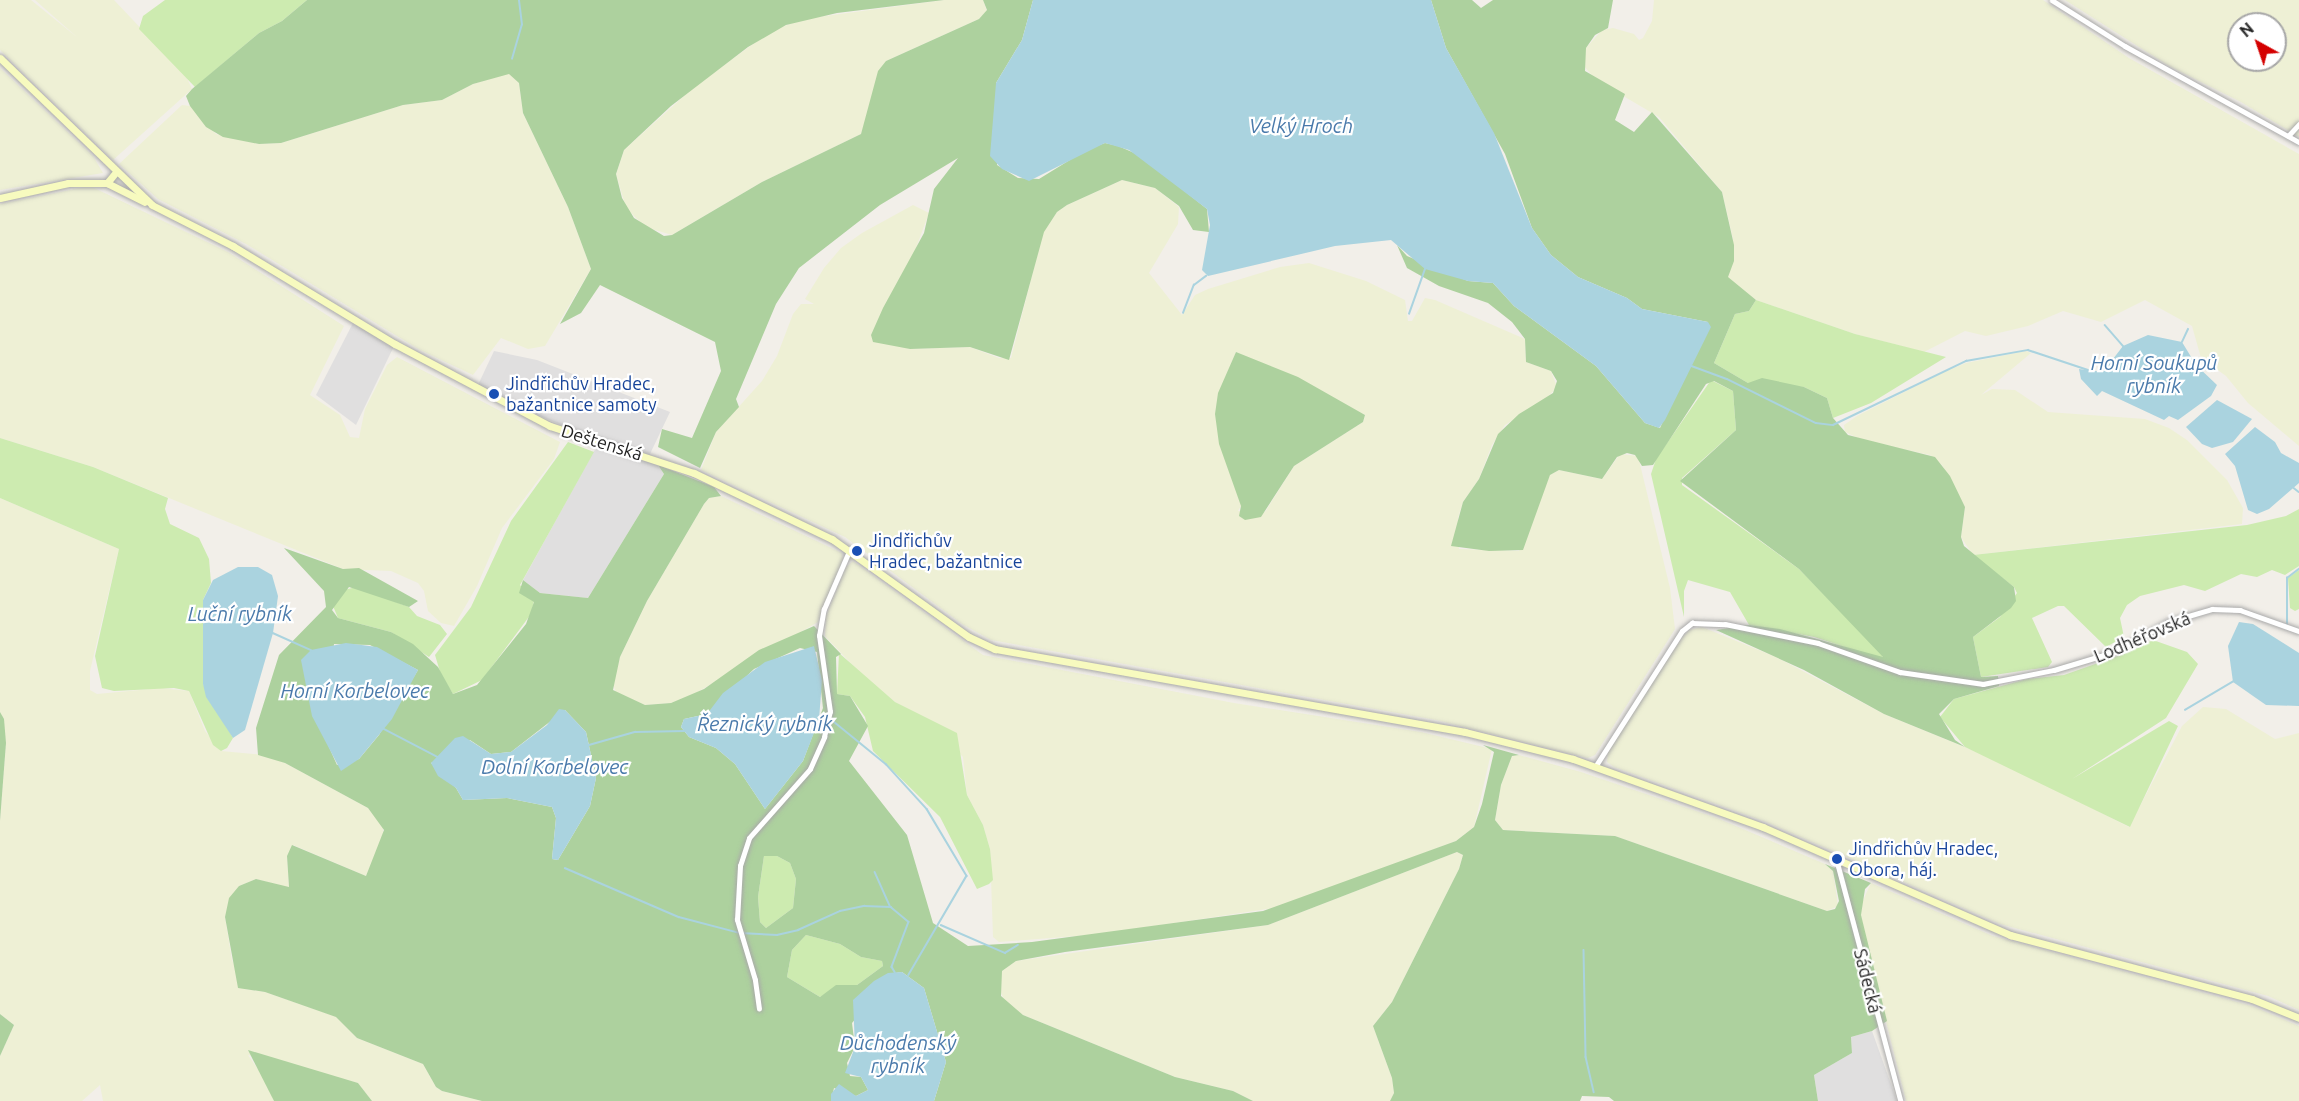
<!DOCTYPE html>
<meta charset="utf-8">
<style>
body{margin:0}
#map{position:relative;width:2299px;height:1101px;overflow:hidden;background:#f2efe9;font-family:Ubuntu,sans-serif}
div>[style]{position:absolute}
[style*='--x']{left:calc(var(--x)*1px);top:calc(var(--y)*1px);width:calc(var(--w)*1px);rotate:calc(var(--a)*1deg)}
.residential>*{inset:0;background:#e0dfdf}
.farmland>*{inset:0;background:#eef0d5}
.grass>*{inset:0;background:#cdebb0}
.forest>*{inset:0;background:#add19e}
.water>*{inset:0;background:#aad3df}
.stream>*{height:1.5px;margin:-0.75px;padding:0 0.75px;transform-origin:0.75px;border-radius:0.75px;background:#aad3df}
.roads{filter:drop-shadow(0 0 2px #a9a9a9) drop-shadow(0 0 2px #a9a9a9)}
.street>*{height:4.5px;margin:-2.25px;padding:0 2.25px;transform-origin:2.25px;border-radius:2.25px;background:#fff}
.secondary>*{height:7px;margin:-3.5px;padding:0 3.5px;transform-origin:3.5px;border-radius:3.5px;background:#f7fabf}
.dots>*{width:16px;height:16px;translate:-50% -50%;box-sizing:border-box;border:3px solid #fff;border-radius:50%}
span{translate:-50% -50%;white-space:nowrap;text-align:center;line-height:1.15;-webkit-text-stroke:4.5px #fff;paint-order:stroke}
.transit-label{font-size:18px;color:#164399}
.left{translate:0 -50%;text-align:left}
.street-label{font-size:18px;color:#222}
.water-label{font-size:20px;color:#4a7aab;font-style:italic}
.north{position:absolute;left:2227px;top:12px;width:60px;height:60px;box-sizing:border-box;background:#fff;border:2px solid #a7a7a7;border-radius:50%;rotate:320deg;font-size:16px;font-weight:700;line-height:24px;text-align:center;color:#222}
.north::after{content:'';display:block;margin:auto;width:21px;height:27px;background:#d40000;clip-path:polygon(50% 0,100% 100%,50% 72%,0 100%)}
</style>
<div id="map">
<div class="residential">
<div style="clip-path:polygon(354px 321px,395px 344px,356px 425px,316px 395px)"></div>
<div style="clip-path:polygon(494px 351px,537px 360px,670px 412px,650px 454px,664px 474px,588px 598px,540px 593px,523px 580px,594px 451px,604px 443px,476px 389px)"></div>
<div style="clip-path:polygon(1872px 1031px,1897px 1101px,1818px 1101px,1814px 1075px,1852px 1053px,1851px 1037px)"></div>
</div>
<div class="farmland">
<div style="clip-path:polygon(0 0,31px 0,78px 38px,35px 0,114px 0,186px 76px,192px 89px,113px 160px,0 50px)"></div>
<div style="clip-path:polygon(944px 0,983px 0,987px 11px,979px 19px,886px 61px,861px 134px,762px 182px,672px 235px,645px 227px,626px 208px,616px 174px,624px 150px,694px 87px,771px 31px,803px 19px)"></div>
<div style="clip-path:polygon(1654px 0,2043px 0,2129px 58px,2299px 154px,2299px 446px,2248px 403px,2226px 376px,2201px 358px,2192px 326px,2145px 300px,2101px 322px,2063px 311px,2028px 326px,1986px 336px,1965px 331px,1924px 352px,1855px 334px,1756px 300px,1740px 290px,1727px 277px,1733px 239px,1722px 192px,1659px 117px,1596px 80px,1583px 65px,1586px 48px,1602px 30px,1613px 28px,1634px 34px,1639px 40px,1643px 38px,1652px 21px)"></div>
<div style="clip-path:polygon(evenodd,2065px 0,2299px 0,2299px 137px,2241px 102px,2169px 66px,2065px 0,2239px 24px,2275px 24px,2275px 60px,2239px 60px,2239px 24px)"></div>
<div style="clip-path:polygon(0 68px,93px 156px,103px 173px,0 190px)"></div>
<div style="clip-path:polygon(509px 73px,519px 83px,523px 113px,568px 207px,591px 269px,545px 346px,528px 349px,501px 338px,473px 375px,420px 350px,246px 244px,158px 199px,119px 164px,182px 105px,190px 106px,216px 134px,259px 144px,281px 143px,403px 105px,442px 100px,473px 84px)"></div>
<div style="clip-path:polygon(evenodd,1122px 180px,1155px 188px,1179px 207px,1178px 224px,1149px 273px,1182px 315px,1195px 295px,1208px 289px,1280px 267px,1309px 263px,1366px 281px,1405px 300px,1408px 321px,1412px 321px,1425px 298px,1435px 300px,1525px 339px,1526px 362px,1551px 371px,1557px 387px,1545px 400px,1505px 425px,1492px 445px,1479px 479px,1463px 502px,1458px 518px,1459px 549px,1519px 551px,1550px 475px,1559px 470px,1602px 479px,1620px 454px,1638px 456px,1670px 588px,1675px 629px,1595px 755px,1588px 758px,1436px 720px,991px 640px,962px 624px,845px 537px,701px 470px,716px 432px,762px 381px,777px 356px,793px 314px,801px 304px,814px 304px,805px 299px,824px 268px,841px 248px,862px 233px,913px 205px,929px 213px,913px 256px,871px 335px,910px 349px,970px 347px,999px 358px,1011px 358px,1043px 232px,1057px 212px,1067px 205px,1122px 180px,1236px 352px,1365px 415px,1363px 422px,1294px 466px,1265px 512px,1238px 511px,1241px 506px,1230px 367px,1236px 352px)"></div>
<div style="clip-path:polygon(90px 186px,228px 252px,344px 326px,310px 395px,340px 415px,350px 437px,359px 438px,365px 409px,387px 365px,397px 357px,560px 442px,554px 459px,502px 528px,477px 586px,454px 626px,441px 623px,428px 611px,424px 591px,418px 583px,391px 571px,343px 569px,93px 467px,0 438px,0 204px)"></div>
<div style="clip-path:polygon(2026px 351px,2031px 353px,1981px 395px,1992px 389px,2015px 390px,2048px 412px,2145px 419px,2169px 428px,2187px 440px,2227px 480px,2243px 508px,2242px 524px,1973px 555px,1961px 537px,1965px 507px,1942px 465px,1930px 455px,1865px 441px,1845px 432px,1844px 425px,1857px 416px,1946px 371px,1966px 363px)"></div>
<div style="clip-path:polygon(721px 496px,842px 553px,843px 560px,818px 622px,689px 697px,671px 703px,645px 705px,617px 695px,613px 684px,620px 657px,647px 601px,704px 504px,709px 498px)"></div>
<div style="clip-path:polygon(0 498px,119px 549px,90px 671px,90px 690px,97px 694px,161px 688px,189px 691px,205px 731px,221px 751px,265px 755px,285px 763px,368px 808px,383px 826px,383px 838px,366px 876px,293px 845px,287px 856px,289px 888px,256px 879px,239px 886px,225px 917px,232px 960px,245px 989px,265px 992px,337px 1017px,357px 1038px,423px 1064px,436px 1087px,442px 1091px,482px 1101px,372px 1101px,358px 1083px,248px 1055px,271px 1088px,274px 1101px,103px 1101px,100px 1085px,82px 1101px,0 1101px,0 1056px,14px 1025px,0 1014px,0 821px,6px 743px,0 712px)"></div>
<div style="clip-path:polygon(853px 561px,983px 655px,1234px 703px,1421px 732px,1492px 749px,1474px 827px,1456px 841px,1281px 907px,1102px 934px,999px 942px,993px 937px,990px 849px,983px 825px,967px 795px,963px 757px,924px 718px,895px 702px,859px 672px,825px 636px,826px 616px,846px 567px)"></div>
<div style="clip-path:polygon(1702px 627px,1776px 657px,1884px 714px,2001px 762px,2129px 827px,2182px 726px,2203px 707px,2226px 709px,2275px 739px,2299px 733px,2299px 1010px,2268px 996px,2000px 924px,1766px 822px,1614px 767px,1607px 762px,1608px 752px,1652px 682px,1682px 638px,1689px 630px)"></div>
<div style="clip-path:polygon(1519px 755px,1581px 772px,1717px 818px,1825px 864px,1833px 871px,1838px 906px,1827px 911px,1615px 836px,1503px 830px,1495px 820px,1501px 785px,1512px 756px)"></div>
<div style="clip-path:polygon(1457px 852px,1463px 855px,1459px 869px,1392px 1002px,1373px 1026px,1392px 1078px,1394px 1093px,1390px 1101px,1253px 1101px,1233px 1091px,1175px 1077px,1023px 1015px,1005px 1002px,999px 988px,1002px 971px,1016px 961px,1268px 925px)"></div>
<div style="clip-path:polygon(1871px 883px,1993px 936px,2252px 1006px,2299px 1026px,2299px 1101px,1906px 1101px,1862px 926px,1860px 907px)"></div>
</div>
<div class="grass">
<div style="clip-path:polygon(165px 0,307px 0,282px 21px,259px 33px,195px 87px,139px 29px,143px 16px)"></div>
<div style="clip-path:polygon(1756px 300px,1855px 334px,1946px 357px,1871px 403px,1833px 418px,1827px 398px,1804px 387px,1748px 383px,1714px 363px,1735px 314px,1749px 311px)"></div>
<div style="clip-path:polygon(1711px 380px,1733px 391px,1736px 430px,1682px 478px,1682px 485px,1799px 569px,1883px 655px,1882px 659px,1814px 637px,1749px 625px,1730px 592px,1688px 580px,1684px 591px,1684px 617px,1651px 474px,1656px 459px)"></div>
<div style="clip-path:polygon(0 438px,93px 467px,168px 498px,165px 509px,170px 524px,199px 538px,209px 559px,211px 583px,203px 600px,203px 684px,233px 738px,227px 748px,221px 751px,213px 745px,189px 691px,174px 688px,114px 691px,102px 688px,95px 656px,119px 549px,0 498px)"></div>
<div style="clip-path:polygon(568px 442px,594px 452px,520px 585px,534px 601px,531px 614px,482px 680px,453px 694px,441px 675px,435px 655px,471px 607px,511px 521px)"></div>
<div style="clip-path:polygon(2299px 509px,2299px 566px,2285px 575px,2272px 570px,2257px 577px,2241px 574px,2205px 591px,2184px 585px,2140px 596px,2127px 605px,2120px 618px,2124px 637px,2106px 647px,2064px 606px,2058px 606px,2032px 618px,2052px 662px,2048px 667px,1981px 677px,1973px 637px,2000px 617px,2017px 593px,2014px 587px,1973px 555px,2247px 525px,2286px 516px)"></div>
<div style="clip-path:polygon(2299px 570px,2299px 609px,2295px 611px,2290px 608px,2288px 578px)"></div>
<div style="clip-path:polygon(356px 587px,409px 607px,417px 616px,440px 625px,447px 634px,429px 657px,391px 632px,338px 618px,333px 606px,344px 590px)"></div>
<div style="clip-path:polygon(2153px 640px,2187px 652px,2198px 664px,2166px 718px,2072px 779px,2169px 721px,2178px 726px,2130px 827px,1965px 747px,1940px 717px,1954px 699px,2027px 679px,2064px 675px,2129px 652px)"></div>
<div style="clip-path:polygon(839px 653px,895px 702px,957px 733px,967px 795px,983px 825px,990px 849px,993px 880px,989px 884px,977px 889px,940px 817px,873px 751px,865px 717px,850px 696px,837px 694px)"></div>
<div style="clip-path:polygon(764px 856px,777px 856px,790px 863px,796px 879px,793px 908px,766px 928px,760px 922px,758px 897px)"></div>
<div style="clip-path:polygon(806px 935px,840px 944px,861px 957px,882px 961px,883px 966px,857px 985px,839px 986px,820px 997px,787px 977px,792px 950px)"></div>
</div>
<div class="forest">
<div style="clip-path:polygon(307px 0,944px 0,837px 13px,786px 25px,748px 47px,671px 106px,624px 150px,616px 174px,622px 198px,634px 218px,664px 236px,672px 235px,762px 182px,861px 134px,878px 71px,886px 61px,979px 19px,987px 10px,983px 0,1033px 0,1022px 40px,996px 83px,997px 165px,1018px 178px,1039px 179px,1086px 150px,1105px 143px,1118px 146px,1139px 155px,1207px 209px,1209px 232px,1193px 230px,1179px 206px,1155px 188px,1122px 180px,1067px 205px,1057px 212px,1044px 232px,1009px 360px,970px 347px,910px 349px,873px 342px,871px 335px,883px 308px,924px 233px,934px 189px,958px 158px,880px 205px,799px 268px,776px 304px,736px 399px,739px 407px,716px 432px,700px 468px,658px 447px,662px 429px,692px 438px,721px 371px,715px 342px,600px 285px,581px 313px,560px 324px,591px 269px,568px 207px,523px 113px,519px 83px,509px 74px,473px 84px,442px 100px,403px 105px,281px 143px,259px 144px,223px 137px,206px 127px,190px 106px,186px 96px,192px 89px,259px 33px,282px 21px)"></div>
<div style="clip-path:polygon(1431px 0,1472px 0,1481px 8px,1493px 0,1613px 0,1608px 28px,1595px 35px,1586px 48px,1585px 71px,1625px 94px,1615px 120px,1634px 132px,1652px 112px,1722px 192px,1734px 245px,1734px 261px,1728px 277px,1756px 300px,1749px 311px,1735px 314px,1714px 363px,1748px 383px,1762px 378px,1804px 387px,1827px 398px,1833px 418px,1848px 435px,1935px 457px,1950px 476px,1965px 507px,1961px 537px,1964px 546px,2014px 587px,2016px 601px,2011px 608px,1973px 637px,1981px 677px,1998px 676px,1999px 686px,1954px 699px,1939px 714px,1955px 740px,1965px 747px,1884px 714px,1804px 670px,1716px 630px,1749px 625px,1780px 629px,1883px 657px,1799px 569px,1680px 481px,1736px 430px,1733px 391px,1714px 381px,1706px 384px,1653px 465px,1642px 466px,1635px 455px,1627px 453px,1617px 457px,1602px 479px,1559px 470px,1550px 475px,1523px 550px,1489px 551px,1451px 546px,1463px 502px,1479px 479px,1498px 434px,1519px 414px,1553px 393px,1557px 381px,1551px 371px,1526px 362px,1525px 339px,1512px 322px,1488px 303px,1439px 286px,1407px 268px,1397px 245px,1407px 256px,1468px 281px,1493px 283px,1514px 306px,1596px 366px,1645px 423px,1660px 428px,1708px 322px,1642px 309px,1627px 298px,1578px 277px,1551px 255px,1532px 228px,1505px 154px,1446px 48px)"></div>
<div style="clip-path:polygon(1236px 352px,1298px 377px,1365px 415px,1363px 422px,1294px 466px,1261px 517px,1245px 520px,1239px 516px,1241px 506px,1219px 444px,1215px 414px,1218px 393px)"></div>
<div style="clip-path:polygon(evenodd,658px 465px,714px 487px,721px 496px,709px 498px,704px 504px,647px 601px,620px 657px,613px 690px,645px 705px,671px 703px,704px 689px,759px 650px,814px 626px,841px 654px,836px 657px,837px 694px,850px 696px,868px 726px,849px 761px,907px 835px,933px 923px,968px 946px,1032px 942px,1263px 911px,1456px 841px,1474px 827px,1482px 804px,1494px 752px,1483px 745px,1519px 755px,1512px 756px,1501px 785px,1495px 820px,1503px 830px,1615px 836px,1827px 911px,1835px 909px,1839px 901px,1833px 871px,1825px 864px,1871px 883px,1865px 889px,1861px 915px,1887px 1021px,1872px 1031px,1851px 1037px,1852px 1053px,1814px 1075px,1818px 1101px,1614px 1101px,1609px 1097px,1582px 1096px,1580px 1101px,1390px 1101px,1394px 1093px,1392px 1078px,1373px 1026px,1392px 1002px,1459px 869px,1463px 855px,1457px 852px,1268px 925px,1065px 952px,1016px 961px,1002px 971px,1001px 996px,1023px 1015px,1175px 1077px,1233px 1091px,1253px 1101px,934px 1101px,946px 1062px,924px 988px,902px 972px,895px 973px,852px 1023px,855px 1047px,847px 1063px,850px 1076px,861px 1077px,868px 1090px,856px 1096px,834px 1088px,831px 1101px,482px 1101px,442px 1091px,436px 1087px,423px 1064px,357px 1038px,336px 1017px,265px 992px,238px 988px,225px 917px,229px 898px,239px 886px,256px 879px,289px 887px,287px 856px,292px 845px,366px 876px,384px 830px,368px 808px,285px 763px,258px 755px,256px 728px,279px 655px,326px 607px,324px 591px,284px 548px,343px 569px,359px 568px,418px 601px,409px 607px,349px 587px,332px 610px,338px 618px,391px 632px,413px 644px,438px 667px,453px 694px,477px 685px,526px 624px,534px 602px,519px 593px,523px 580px,540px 593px,588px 598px,664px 474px,658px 465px,334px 644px,370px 645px,418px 670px,379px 735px,359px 759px,337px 765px,325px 738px,334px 644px,658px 465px,800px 648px,817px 652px,823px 708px,803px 761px,765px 809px,735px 764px,716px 748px,689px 737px,681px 727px,684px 719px,707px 714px,754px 669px,800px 648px,658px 465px,565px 710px,586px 732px,596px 778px,590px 806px,558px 860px,552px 859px,556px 818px,552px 807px,507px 798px,463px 800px,456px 788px,431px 763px,470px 740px,491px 754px,511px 752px,565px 710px,658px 465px,764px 856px,777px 856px,790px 863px,796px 879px,793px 908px,766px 928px,760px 922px,758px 897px,764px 856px,658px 465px,806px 935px,840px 944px,861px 957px,882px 961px,883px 966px,857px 985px,836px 985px,820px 997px,787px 977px,792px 950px,806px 935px)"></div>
<div style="clip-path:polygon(0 712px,4px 719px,6px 743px,0 821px)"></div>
<div style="clip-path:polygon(0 1014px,14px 1025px,0 1056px)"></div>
<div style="clip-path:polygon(248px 1050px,358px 1083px,372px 1101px,274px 1101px)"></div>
</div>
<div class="water">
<div style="clip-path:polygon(1033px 0,1431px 0,1446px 48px,1494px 133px,1532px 228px,1551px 255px,1578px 277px,1627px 298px,1642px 309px,1708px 322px,1711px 327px,1665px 420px,1659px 428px,1645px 423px,1596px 366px,1514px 306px,1493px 283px,1468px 281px,1425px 269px,1391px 240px,1335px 246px,1208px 276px,1202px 270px,1210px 225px,1207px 209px,1129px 150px,1105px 143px,1029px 181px,1002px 169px,990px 156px,996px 83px,1022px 40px)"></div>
<div style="clip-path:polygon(2148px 335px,2182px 342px,2196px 365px,2217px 385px,2211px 396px,2178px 420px,2169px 416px,2164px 420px,2102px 391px,2097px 396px,2081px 379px,2079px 369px,2103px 372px,2123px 346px)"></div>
<div style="clip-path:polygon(2217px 400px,2252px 419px,2233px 442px,2212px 448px,2202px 444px,2186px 427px)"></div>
<div style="clip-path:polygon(2255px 427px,2275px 442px,2281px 453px,2299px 463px,2299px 483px,2269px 509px,2257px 514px,2248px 510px,2235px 466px,2225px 454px)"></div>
<div style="clip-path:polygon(238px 567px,258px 567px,272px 575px,278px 596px,273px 633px,245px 730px,233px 738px,206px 697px,203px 684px,203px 600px,213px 580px)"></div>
<div style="clip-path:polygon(2239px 622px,2253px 624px,2299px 653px,2299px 706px,2266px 705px,2233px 682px,2228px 646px)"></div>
<div style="clip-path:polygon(346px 643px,377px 647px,418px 670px,392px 719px,359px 759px,341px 771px,312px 716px,301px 660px,311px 650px)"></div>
<div style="clip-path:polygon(814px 646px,822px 680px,819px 720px,803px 761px,765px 809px,735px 764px,716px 748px,689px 737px,681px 727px,684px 719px,707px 714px,723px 693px,765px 662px)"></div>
<div style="clip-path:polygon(559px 709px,565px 710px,586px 732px,596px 778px,590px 806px,558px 860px,552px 859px,556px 818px,552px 807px,507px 798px,463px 800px,456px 788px,438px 776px,431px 763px,455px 738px,463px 736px,491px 754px,511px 752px,547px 725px)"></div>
<div style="clip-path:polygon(902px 972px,924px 988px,946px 1062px,934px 1101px,831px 1101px,831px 1094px,839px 1084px,856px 1096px,868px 1090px,861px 1077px,845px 1073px,855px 1047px,853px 1000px,874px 981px,888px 973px)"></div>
</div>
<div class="stream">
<div style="--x:512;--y:59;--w:35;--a:-74"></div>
<div style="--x:522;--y:25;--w:25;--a:-97"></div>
<div style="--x:1183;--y:313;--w:30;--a:-69"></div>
<div style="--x:1194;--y:285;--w:15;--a:-37"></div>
<div style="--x:1409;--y:314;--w:48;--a:-70.4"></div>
<div style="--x:2105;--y:325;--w:28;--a:49"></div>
<div style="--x:2182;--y:342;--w:14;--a:-65"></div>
<div style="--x:1689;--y:365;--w:40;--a:20.2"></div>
<div style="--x:1727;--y:379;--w:99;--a:26.3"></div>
<div style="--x:1816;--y:423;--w:17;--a:7"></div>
<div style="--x:1833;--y:425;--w:148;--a:-25.7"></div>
<div style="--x:1966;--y:361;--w:63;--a:-10.1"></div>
<div style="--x:2028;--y:350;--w:63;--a:18.4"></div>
<div style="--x:2294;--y:488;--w:6;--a:39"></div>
<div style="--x:2287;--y:626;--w:48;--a:-90"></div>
<div style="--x:2287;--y:578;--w:15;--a:-37"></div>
<div style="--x:273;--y:633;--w:42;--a:24.1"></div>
<div style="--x:2185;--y:710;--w:57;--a:-30.6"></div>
<div style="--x:818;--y:720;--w:14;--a:0"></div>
<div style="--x:832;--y:720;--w:70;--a:39.2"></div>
<div style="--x:886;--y:764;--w:61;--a:47.7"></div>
<div style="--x:927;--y:809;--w:78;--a:59.2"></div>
<div style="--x:967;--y:876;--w:115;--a:120.4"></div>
<div style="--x:384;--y:729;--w:61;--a:27.4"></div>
<div style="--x:589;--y:745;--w:48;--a:-15.8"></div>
<div style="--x:635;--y:732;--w:50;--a:-1.1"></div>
<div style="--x:565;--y:868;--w:124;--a:23.3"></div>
<div style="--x:679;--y:917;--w:63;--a:14.7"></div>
<div style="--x:740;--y:933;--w:37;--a:3"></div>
<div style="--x:777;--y:935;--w:22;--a:-13"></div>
<div style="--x:798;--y:930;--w:46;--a:-24.3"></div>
<div style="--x:840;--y:911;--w:25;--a:-12"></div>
<div style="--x:864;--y:906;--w:27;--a:2"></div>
<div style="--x:891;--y:907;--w:23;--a:40"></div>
<div style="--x:909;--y:922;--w:48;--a:110.7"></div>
<div style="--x:892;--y:967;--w:6;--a:59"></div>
<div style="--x:875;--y:872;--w:37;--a:66"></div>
<div style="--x:941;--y:925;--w:70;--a:23.6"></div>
<div style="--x:1005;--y:953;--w:15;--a:-32"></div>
<div style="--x:1584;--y:950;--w:107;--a:88.9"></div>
<div style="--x:1586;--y:1057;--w:36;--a:77"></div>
</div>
<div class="roads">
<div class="street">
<div style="--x:2052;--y:0;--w:86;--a:32.2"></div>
<div style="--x:2125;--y:46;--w:199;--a:28.9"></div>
<div style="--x:2288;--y:136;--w:16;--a:-47"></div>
<div style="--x:1595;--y:767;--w:161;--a:-57.4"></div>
<div style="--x:1682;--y:631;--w:13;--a:-39"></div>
<div style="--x:1692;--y:623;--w:33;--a:2"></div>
<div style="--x:1725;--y:624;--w:95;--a:11.5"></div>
<div style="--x:1818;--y:643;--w:87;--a:19.5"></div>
<div style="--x:1900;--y:672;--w:84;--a:8.2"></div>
<div style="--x:1983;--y:684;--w:72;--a:-11.2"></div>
<div style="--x:2054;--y:670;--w:63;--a:-16.7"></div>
<div style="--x:2114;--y:652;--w:62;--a:-29.1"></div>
<div style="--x:2168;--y:622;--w:46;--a:-16.5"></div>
<div style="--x:2212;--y:609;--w:28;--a:2"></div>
<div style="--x:2240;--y:610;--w:63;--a:19.6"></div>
<div style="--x:1837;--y:861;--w:248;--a:75.1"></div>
<div style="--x:759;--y:1009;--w:29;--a:-98"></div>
<div style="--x:755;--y:980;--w:63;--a:-106.7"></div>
<div style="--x:737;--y:920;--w:54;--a:-86.8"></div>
<div style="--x:740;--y:866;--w:29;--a:-72"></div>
<div style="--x:749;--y:838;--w:92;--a:-48.5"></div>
<div style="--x:810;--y:769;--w:35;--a:-66"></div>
<div style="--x:824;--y:737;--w:26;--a:-77"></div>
<div style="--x:830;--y:712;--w:77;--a:-98.2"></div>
<div style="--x:819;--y:636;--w:27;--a:-80"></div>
<div style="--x:824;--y:609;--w:65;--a:-66.6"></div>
</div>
<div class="secondary">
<div style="--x:0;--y:58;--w:211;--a:44"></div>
<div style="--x:152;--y:205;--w:91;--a:26.8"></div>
<div style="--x:233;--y:246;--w:189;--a:31.2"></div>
<div style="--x:395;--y:344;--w:175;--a:27.9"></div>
<div style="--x:550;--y:426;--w:151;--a:18.1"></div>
<div style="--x:694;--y:473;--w:153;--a:25.6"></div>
<div style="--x:832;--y:539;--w:168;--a:35.6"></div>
<div style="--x:969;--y:637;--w:29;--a:25"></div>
<div style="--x:995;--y:649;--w:477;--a:10"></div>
<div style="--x:1465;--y:732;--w:111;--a:14"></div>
<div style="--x:1573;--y:759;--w:202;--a:19.7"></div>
<div style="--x:1763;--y:827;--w:270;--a:23.6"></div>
<div style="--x:2010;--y:935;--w:250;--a:14.8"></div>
<div style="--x:2252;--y:999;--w:51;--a:22"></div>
<div style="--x:107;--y:183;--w:42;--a:26.6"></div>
<div style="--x:0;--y:198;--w:70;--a:-12.4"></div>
<div style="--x:68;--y:183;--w:39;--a:0"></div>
<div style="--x:107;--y:183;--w:14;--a:-51"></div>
</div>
</div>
<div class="dots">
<div style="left:494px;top:394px;background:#1a4fb4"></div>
<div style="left:857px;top:551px;background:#1a4fb4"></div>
<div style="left:1837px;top:859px;background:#1a4fb4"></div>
</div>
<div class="transit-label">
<span class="left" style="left:506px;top:394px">Jindřichův Hradec,<br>bažantnice samoty</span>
<span class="left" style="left:869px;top:551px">Jindřichův<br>Hradec, bažantnice</span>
<span class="left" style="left:1849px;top:859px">Jindřichův Hradec,<br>Obora, háj.</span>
</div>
<div class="street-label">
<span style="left:602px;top:442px;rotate:17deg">Deštenská</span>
<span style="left:2142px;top:637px;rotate:-23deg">Lodhéřovská</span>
<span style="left:1868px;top:981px;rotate:76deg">Sádecká</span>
</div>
<div class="water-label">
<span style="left:1301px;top:125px">Velký Hroch</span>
<span style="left:2154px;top:374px">Horní Soukupů<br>rybník</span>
<span style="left:240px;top:613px">Luční rybník</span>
<span style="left:355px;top:690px">Horní Korbelovec</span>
<span style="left:765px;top:723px">Řeznický rybník</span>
<span style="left:555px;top:766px">Dolní Korbelovec</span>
<span style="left:898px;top:1054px">Důchodenský<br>rybník</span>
</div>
<div class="north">N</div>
</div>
